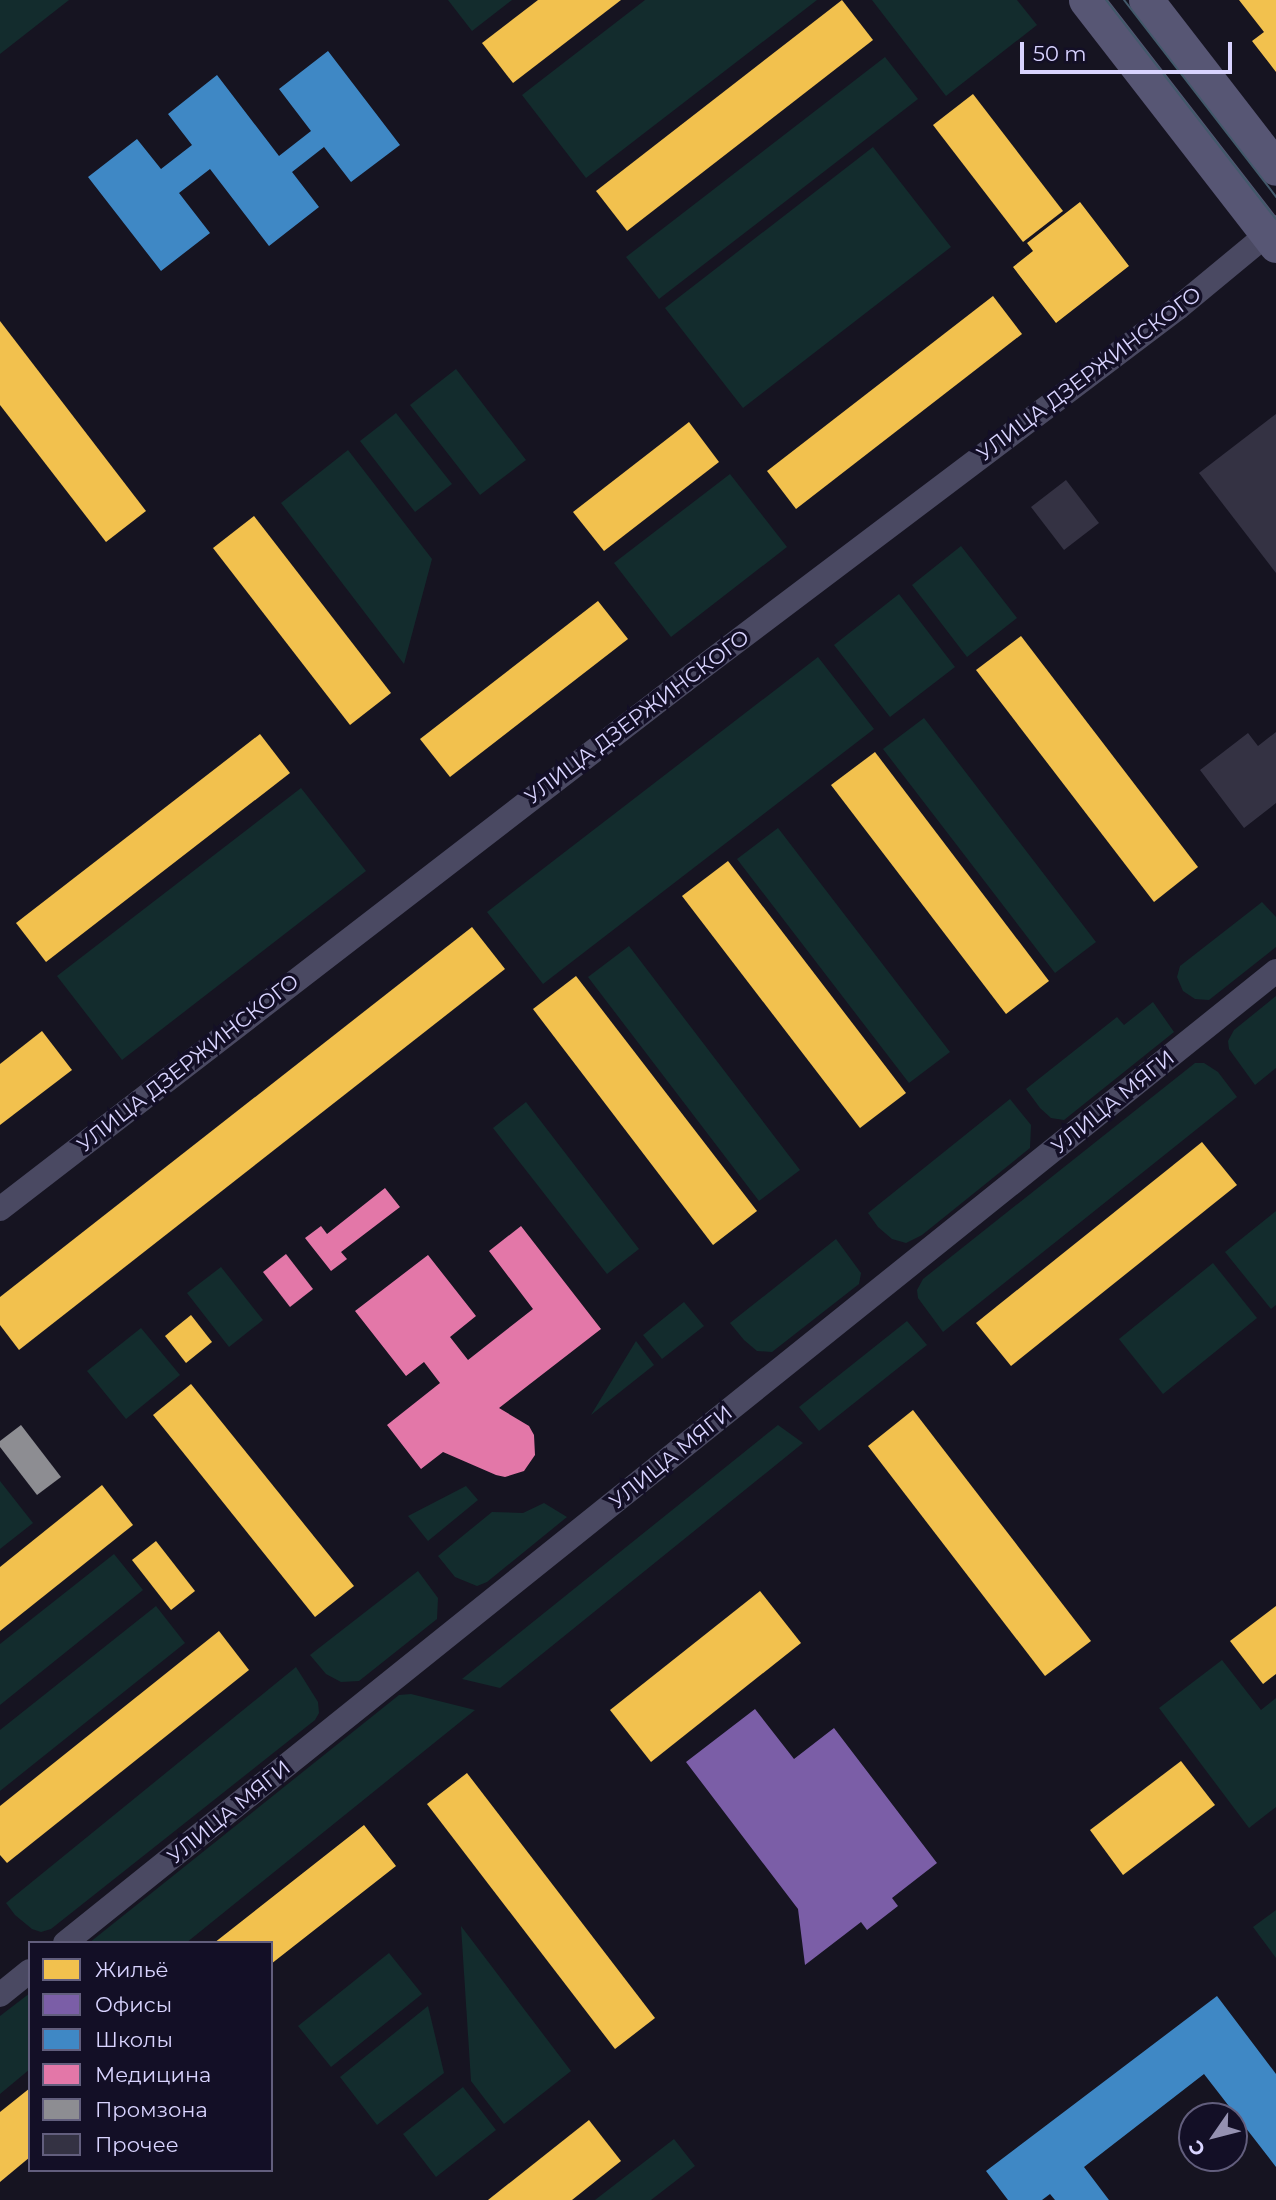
<!DOCTYPE html>
<meta charset="utf-8">
<style>
body{margin:0}
#map{position:relative;width:1276px;height:2200px;overflow:hidden;background:#161421;font-family:Montserrat,sans-serif}
div>[style]{position:absolute}
[style*='--x']{left:calc(var(--x)*1px);top:calc(var(--y)*1px);width:calc(var(--w)*1px);rotate:calc(var(--a)*1deg)}
.green>*{inset:0;background:#132c2d}
.homes>*{inset:0;background:#f2c14e}
.offices>*{inset:0;background:#7b5ea7}
.schools>*{inset:0;background:#3f88c5}
.health>*{inset:0;background:#e377a8}
.industry>*{inset:0;background:#8d8d92}
.building>*{inset:0;background:#343243}
.street>*{height:24px;margin:-12px;padding:0 12px;transform-origin:12px;border-radius:12px;background:#4a4962}
.secondary>*{height:35px;margin:-17.5px;padding:0 17.5px;transform-origin:17.5px;border-radius:17.5px;background:#575674}
.tram>*{height:2px;margin:-1px;padding:0 1px;transform-origin:1px;border-radius:1px;background:#43596b}
span{translate:-50% -50%;white-space:nowrap;text-align:center;line-height:1.15;-webkit-text-stroke:7px #130f26;paint-order:stroke}
.street-label{font-size:21px;color:#d9d4ff}
.legend{position:absolute;left:28px;top:1941px;width:245px;height:231px;box-sizing:border-box;background:#130f26;border:2px solid #625e7d;margin:0;padding:9px 12px;list-style:none;font-size:21px;color:#d9d4ff}
.legend li{display:flex;align-items:center;gap:14px;height:35px}
.legend b{width:35px;border:2px solid #625e7d}
.north{position:absolute;left:1178px;top:2102px;width:70px;height:70px;box-sizing:border-box;background:#130f26;border:2px solid #625e7d;border-radius:50%;rotate:235deg;font-size:19px;font-weight:700;line-height:28px;text-align:center;color:#d9d4ff}
.north::after{content:'';display:block;margin:auto;width:24px;height:32px;background:#9591b1;clip-path:polygon(50% 0,100% 100%,50% 72%,0 100%)}
.scale{position:absolute;left:1020px;top:42px;width:212px;height:32px;box-sizing:border-box;border:4px solid #d9d4ff;border-top:0;padding-left:9px;font-size:21px;line-height:24px;white-space:nowrap;color:#d9d4ff;-webkit-text-stroke:5px #130f26;paint-order:stroke}
</style>
<div id="map">
<div class="green">
<div style="clip-path:polygon(0 0,69px 0,0 54px)"></div>
<div style="clip-path:polygon(448px 0,512px 0,472px 31px)"></div>
<div style="clip-path:polygon(645px 0,817px 0,586px 178px,522px 95px)"></div>
<div style="clip-path:polygon(872px 0,1017px 0,1037px 25px,946px 96px)"></div>
<div style="clip-path:polygon(885px 57px,918px 99px,659px 299px,626px 257px)"></div>
<div style="clip-path:polygon(873px 147px,951px 247px,743px 408px,665px 308px)"></div>
<div style="clip-path:polygon(456px 369px,526px 460px,480px 495px,410px 405px)"></div>
<div style="clip-path:polygon(396px 413px,452px 484px,415px 512px,360px 441px)"></div>
<div style="clip-path:polygon(348px 450px,432px 559px,404px 664px,281px 503px)"></div>
<div style="clip-path:polygon(730px 474px,787px 547px,671px 637px,614px 563px)"></div>
<div style="clip-path:polygon(961px 546px,1017px 618px,967px 657px,912px 585px)"></div>
<div style="clip-path:polygon(899px 594px,955px 667px,890px 717px,834px 645px)"></div>
<div style="clip-path:polygon(818px 657px,874px 729px,543px 984px,487px 912px)"></div>
<div style="clip-path:polygon(924px 718px,1096px 942px,1055px 973px,883px 749px)"></div>
<div style="clip-path:polygon(301px 788px,366px 871px,122px 1060px,57px 976px)"></div>
<div style="clip-path:polygon(778px 828px,950px 1052px,909px 1083px,737px 859px)"></div>
<div style="clip-path:polygon(1262px 902px,1276px 917px,1276px 947px,1209px 1000px,1195px 999px,1183px 991px,1177px 977px,1180px 966px)"></div>
<div style="clip-path:polygon(629px 946px,800px 1170px,759px 1201px,588px 977px)"></div>
<div style="clip-path:polygon(1276px 996px,1276px 1068px,1255px 1085px,1229px 1049px,1228px 1041px,1234px 1030px)"></div>
<div style="clip-path:polygon(1153px 1002px,1174px 1032px,1064px 1120px,1051px 1118px,1040px 1108px,1026px 1089px,1117px 1017px,1124px 1025px)"></div>
<div style="clip-path:polygon(1195px 1063px,1204px 1063px,1218px 1072px,1237px 1097px,943px 1332px,918px 1298px,917px 1290px,923px 1279px)"></div>
<div style="clip-path:polygon(1010px 1099px,1031px 1125px,1030px 1148px,922px 1235px,906px 1243px,892px 1239px,878px 1227px,868px 1213px)"></div>
<div style="clip-path:polygon(526px 1102px,639px 1249px,607px 1274px,493px 1128px)"></div>
<div style="clip-path:polygon(1276px 1211px,1276px 1305px,1271px 1309px,1225px 1252px)"></div>
<div style="clip-path:polygon(836px 1239px,861px 1273px,859px 1284px,772px 1352px,757px 1351px,744px 1340px,730px 1323px)"></div>
<div style="clip-path:polygon(1213px 1263px,1257px 1318px,1163px 1394px,1119px 1339px)"></div>
<div style="clip-path:polygon(221px 1267px,263px 1320px,229px 1347px,187px 1293px)"></div>
<div style="clip-path:polygon(684px 1302px,704px 1326px,662px 1359px,643px 1335px)"></div>
<div style="clip-path:polygon(907px 1321px,927px 1345px,819px 1431px,799px 1407px)"></div>
<div style="clip-path:polygon(141px 1328px,180px 1375px,126px 1419px,87px 1371px)"></div>
<div style="clip-path:polygon(636px 1341px,654px 1365px,591px 1415px)"></div>
<div style="clip-path:polygon(778px 1425px,803px 1443px,500px 1688px,462px 1679px)"></div>
<div style="clip-path:polygon(0 1481px,33px 1523px,0 1549px)"></div>
<div style="clip-path:polygon(466px 1486px,478px 1500px,428px 1541px,408px 1516px)"></div>
<div style="clip-path:polygon(544px 1503px,567px 1517px,487px 1582px,477px 1586px,455px 1577px,438px 1556px,492px 1512px,523px 1513px)"></div>
<div style="clip-path:polygon(114px 1554px,143px 1590px,0 1705px,0 1644px)"></div>
<div style="clip-path:polygon(418px 1571px,438px 1598px,437px 1619px,359px 1681px,341px 1682px,326px 1674px,310px 1655px)"></div>
<div style="clip-path:polygon(156px 1606px,185px 1643px,0 1791px,0 1730px)"></div>
<div style="clip-path:polygon(1222px 1660px,1261px 1710px,1276px 1698px,1276px 1807px,1249px 1828px,1159px 1708px)"></div>
<div style="clip-path:polygon(296px 1667px,318px 1702px,319px 1713px,315px 1720px,51px 1929px,41px 1932px,32px 1929px,15px 1915px,6px 1903px)"></div>
<div style="clip-path:polygon(411px 1694px,475px 1710px,186px 1943px,89px 1943px,399px 1695px)"></div>
<div style="clip-path:polygon(1276px 1910px,1276px 1958px,1253px 1927px)"></div>
<div style="clip-path:polygon(461px 1926px,571px 2071px,504px 2124px,471px 2081px)"></div>
<div style="clip-path:polygon(389px 1953px,422px 1994px,331px 2067px,298px 2026px)"></div>
<div style="clip-path:polygon(30px 1993px,30px 2069px,0 2094px,0 2016px)"></div>
<div style="clip-path:polygon(428px 2006px,444px 2073px,377px 2125px,340px 2077px)"></div>
<div style="clip-path:polygon(463px 2087px,496px 2130px,436px 2177px,403px 2134px)"></div>
<div style="clip-path:polygon(674px 2139px,695px 2166px,651px 2200px,595px 2200px)"></div>
</div>
<div class="homes">
<div style="clip-path:polygon(538px 0,621px 0,513px 83px,482px 43px)"></div>
<div style="clip-path:polygon(842px 0,873px 40px,627px 231px,596px 191px)"></div>
<div style="clip-path:polygon(1239px 0,1276px 0,1276px 72px,1252px 41px,1264px 32px)"></div>
<div style="clip-path:polygon(973px 94px,1063px 211px,1023px 242px,933px 125px)"></div>
<div style="clip-path:polygon(1080px 202px,1129px 266px,1056px 323px,1013px 267px,1033px 251px,1027px 243px)"></div>
<div style="clip-path:polygon(993px 296px,1022px 334px,796px 509px,767px 471px)"></div>
<div style="clip-path:polygon(0 321px,146px 511px,106px 542px,0 405px)"></div>
<div style="clip-path:polygon(689px 422px,719px 462px,604px 551px,573px 512px)"></div>
<div style="clip-path:polygon(254px 516px,391px 693px,350px 725px,213px 548px)"></div>
<div style="clip-path:polygon(598px 601px,628px 639px,450px 777px,420px 739px)"></div>
<div style="clip-path:polygon(1021px 636px,1198px 867px,1154px 902px,976px 670px)"></div>
<div style="clip-path:polygon(260px 734px,290px 773px,46px 962px,16px 923px)"></div>
<div style="clip-path:polygon(875px 752px,1049px 981px,1006px 1014px,831px 785px)"></div>
<div style="clip-path:polygon(728px 861px,906px 1093px,860px 1128px,682px 896px)"></div>
<div style="clip-path:polygon(472px 927px,505px 969px,19px 1350px,0 1325px,0 1297px)"></div>
<div style="clip-path:polygon(576px 976px,757px 1211px,713px 1245px,533px 1009px)"></div>
<div style="clip-path:polygon(42px 1031px,72px 1070px,0 1125px,0 1064px)"></div>
<div style="clip-path:polygon(1202px 1142px,1237px 1185px,1011px 1366px,976px 1323px)"></div>
<div style="clip-path:polygon(191px 1315px,212px 1342px,186px 1363px,165px 1336px)"></div>
<div style="clip-path:polygon(191px 1384px,354px 1586px,315px 1617px,153px 1415px)"></div>
<div style="clip-path:polygon(913px 1410px,1091px 1641px,1045px 1676px,868px 1446px)"></div>
<div style="clip-path:polygon(102px 1485px,133px 1525px,0 1631px,0 1567px)"></div>
<div style="clip-path:polygon(156px 1541px,195px 1591px,171px 1610px,132px 1560px)"></div>
<div style="clip-path:polygon(760px 1591px,801px 1643px,651px 1762px,610px 1710px)"></div>
<div style="clip-path:polygon(1276px 1606px,1276px 1674px,1263px 1684px,1230px 1641px)"></div>
<div style="clip-path:polygon(219px 1631px,249px 1670px,7px 1863px,0 1855px,0 1806px)"></div>
<div style="clip-path:polygon(1181px 1761px,1215px 1805px,1123px 1875px,1090px 1830px)"></div>
<div style="clip-path:polygon(467px 1773px,655px 2018px,615px 2049px,427px 1804px)"></div>
<div style="clip-path:polygon(364px 1825px,396px 1866px,271px 1964px,271px 1943px,214px 1943px)"></div>
<div style="clip-path:polygon(30px 2088px,30px 2157px,0 2182px,0 2112px)"></div>
<div style="clip-path:polygon(589px 2120px,621px 2161px,572px 2200px,488px 2200px)"></div>
</div>
<div class="offices">
<div style="clip-path:polygon(755px 1709px,794px 1759px,834px 1728px,937px 1863px,892px 1898px,898px 1906px,867px 1930px,861px 1922px,805px 1965px,798px 1909px,686px 1762px)"></div>
</div>
<div class="schools">
<div style="clip-path:polygon(328px 51px,400px 145px,351px 182px,324px 147px,292px 172px,319px 207px,269px 246px,210px 169px,179px 193px,210px 233px,161px 271px,88px 177px,137px 139px,161px 169px,192px 145px,168px 114px,217px 75px,279px 156px,311px 131px,279px 89px)"></div>
<div style="clip-path:polygon(1217px 1996px,1276px 2074px,1276px 2167px,1204px 2074px,1084px 2167px,1109px 2200px,1055px 2200px,1050px 2194px,1042px 2200px,1008px 2200px,986px 2171px)"></div>
</div>
<div class="health">
<div style="clip-path:polygon(385px 1188px,400px 1207px,341px 1252px,347px 1259px,331px 1271px,305px 1238px,321px 1226px,327px 1234px)"></div>
<div style="clip-path:polygon(521px 1226px,601px 1329px,499px 1408px,529px 1426px,534px 1435px,535px 1455px,524px 1471px,505px 1477px,496px 1475px,443px 1452px,421px 1469px,387px 1425px,440px 1383px,424px 1362px,406px 1376px,355px 1311px,428px 1255px,476px 1316px,450px 1337px,468px 1360px,533px 1309px,489px 1251px)"></div>
<div style="clip-path:polygon(286px 1254px,313px 1289px,290px 1307px,263px 1272px)"></div>
</div>
<div class="industry">
<div style="clip-path:polygon(21px 1425px,61px 1477px,37px 1495px,0 1447px,0 1441px)"></div>
</div>
<div class="building">
<div style="clip-path:polygon(1276px 414px,1276px 573px,1199px 473px)"></div>
<div style="clip-path:polygon(1066px 480px,1099px 523px,1064px 550px,1031px 507px)"></div>
<div style="clip-path:polygon(1276px 732px,1276px 803px,1244px 828px,1200px 770px,1248px 733px,1258px 746px)"></div>
</div>
<div class="street">
<div style="--x:0;--y:1209;--w:863;--a:-37.65"></div>
<div style="--x:683;--y:682;--w:620;--a:-37.07"></div>
<div style="--x:1178;--y:308;--w:127;--a:-39.6"></div>
<div style="--x:65;--y:1943;--w:1553;--a:-38.75"></div>
<div style="--x:0;--y:1995;--w:38;--a:-39"></div>
</div>
<div class="secondary">
<div style="--x:1086;--y:0;--w:310;--a:52.2"></div>
<div style="--x:1146;--y:0;--w:212;--a:52.3"></div>
</div>
<div class="tram">
<div style="--x:1106;--y:0;--w:277;--a:52.2"></div>
<div style="--x:1124;--y:0;--w:249;--a:52.3"></div>
</div>
<div class="street-label">
<span style="left:1089px;top:374px;rotate:-37deg">УЛИЦА ДЗЕРЖИНСКОГО</span>
<span style="left:637px;top:717px;rotate:-37deg">УЛИЦА ДЗЕРЖИНСКОГО</span>
<span style="left:188px;top:1063px;rotate:-38deg">УЛИЦА ДЗЕРЖИНСКОГО</span>
<span style="left:1113px;top:1102px;rotate:-39deg">УЛИЦА МЯГИ</span>
<span style="left:671px;top:1457px;rotate:-39deg">УЛИЦА МЯГИ</span>
<span style="left:229px;top:1812px;rotate:-39deg">УЛИЦА МЯГИ</span>
</div>
<ul class="legend">
<li><b style="height:19px;background:#f2c14e"></b>Жильё</li>
<li><b style="height:19px;background:#7b5ea7"></b>Офисы</li>
<li><b style="height:19px;background:#3f88c5"></b>Школы</li>
<li><b style="height:19px;background:#e377a8"></b>Медицина</li>
<li><b style="height:19px;background:#8d8d92"></b>Промзона</li>
<li><b style="height:19px;background:#343243"></b>Прочее</li>
</ul>
<div class="north">С</div>
<div class="scale">50 m</div>
</div>
